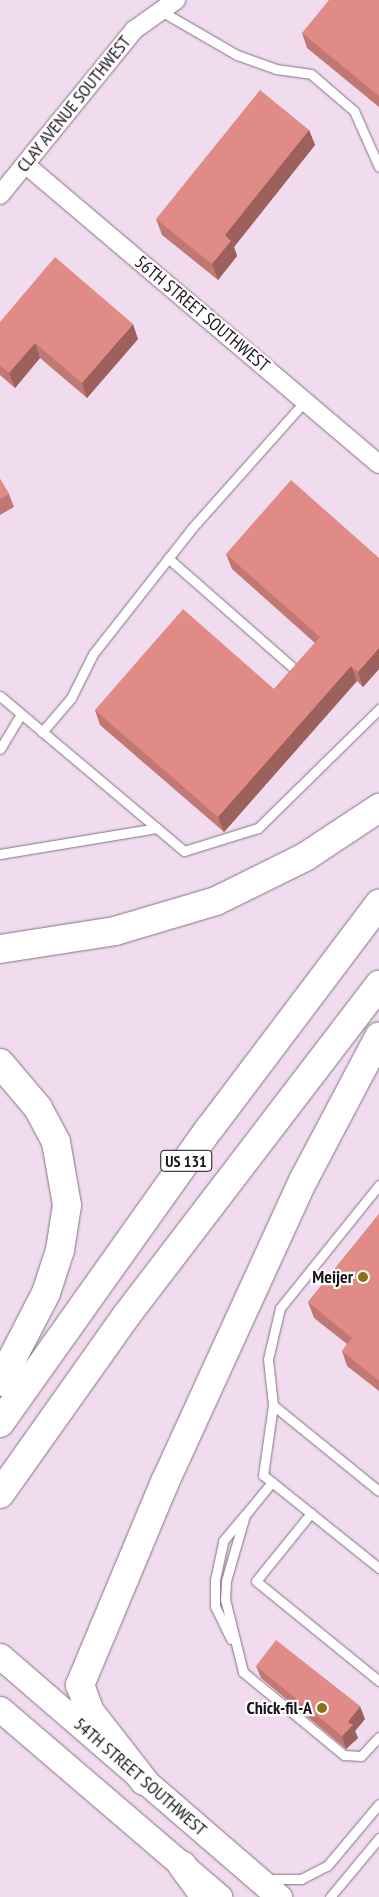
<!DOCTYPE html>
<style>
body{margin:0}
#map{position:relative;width:379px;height:1897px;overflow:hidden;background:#f0dcee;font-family:"PT Sans Narrow",sans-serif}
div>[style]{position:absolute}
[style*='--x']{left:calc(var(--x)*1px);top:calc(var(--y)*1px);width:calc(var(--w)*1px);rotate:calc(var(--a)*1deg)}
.roads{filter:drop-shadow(0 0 1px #837181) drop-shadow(0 0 1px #837181)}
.lane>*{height:9px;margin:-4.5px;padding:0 4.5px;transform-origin:4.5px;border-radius:4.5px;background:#fff}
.street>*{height:18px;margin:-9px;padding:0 9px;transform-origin:9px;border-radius:9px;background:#fff}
.secondary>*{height:25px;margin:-12.5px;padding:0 12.5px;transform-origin:12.5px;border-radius:12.5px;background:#fff}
.highway>*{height:28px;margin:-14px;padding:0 14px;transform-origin:14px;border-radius:14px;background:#fff}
.wall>*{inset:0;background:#c17872}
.shaded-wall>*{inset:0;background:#9d615d}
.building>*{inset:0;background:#e08b85}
.dots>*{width:14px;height:14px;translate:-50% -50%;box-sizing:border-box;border:2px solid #fff;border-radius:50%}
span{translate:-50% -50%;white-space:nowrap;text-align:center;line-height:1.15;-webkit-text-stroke:4.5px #fff;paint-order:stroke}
.shield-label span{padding:1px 4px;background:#fff;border:1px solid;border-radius:4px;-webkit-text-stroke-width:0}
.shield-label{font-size:16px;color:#1b141a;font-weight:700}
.street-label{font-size:18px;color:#1b141a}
.poi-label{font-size:18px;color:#1b141a;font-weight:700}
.right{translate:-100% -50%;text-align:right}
</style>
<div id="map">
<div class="roads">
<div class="lane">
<div style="--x:161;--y:11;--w:88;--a:30.1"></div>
<div style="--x:237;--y:55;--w:41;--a:19.7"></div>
<div style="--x:276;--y:69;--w:35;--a:8"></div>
<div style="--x:311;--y:74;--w:57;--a:40.7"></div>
<div style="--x:354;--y:111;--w:61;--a:65.9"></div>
<div style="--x:168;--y:558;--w:164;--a:41.3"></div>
<div style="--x:0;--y:696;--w:241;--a:40.1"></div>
<div style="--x:184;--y:851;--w:77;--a:-17.3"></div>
<div style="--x:258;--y:828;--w:170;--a:-44.5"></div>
<div style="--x:42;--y:732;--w:45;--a:-49.5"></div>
<div style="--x:71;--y:698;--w:49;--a:-63.4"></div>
<div style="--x:93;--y:654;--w:160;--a:-51.8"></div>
<div style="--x:192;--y:528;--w:170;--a:-48.3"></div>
<div style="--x:0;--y:749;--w:41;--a:-59"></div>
<div style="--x:0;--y:854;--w:159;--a:-9.4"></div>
<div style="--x:379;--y:1185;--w:158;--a:128.8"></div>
<div style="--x:280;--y:1308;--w:52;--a:103.2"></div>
<div style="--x:268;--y:1359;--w:46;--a:83.8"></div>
<div style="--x:273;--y:1405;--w:71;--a:98.1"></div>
<div style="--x:263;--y:1475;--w:149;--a:38.7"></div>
<div style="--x:273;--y:1405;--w:136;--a:39.1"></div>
<div style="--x:272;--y:1482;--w:43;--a:129.3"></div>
<div style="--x:245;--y:1515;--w:69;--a:106.1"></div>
<div style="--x:226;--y:1581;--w:18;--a:93"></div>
<div style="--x:225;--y:1599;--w:75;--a:76.1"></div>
<div style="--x:243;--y:1672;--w:131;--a:39.4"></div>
<div style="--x:344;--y:1755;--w:17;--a:3"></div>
<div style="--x:361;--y:1756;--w:26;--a:-47"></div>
<div style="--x:311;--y:1513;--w:87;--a:129"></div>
<div style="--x:256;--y:1581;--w:159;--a:39.1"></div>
<div style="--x:231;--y:1639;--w:37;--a:-116"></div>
<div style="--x:215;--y:1606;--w:26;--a:-90"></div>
<div style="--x:215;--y:1580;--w:40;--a:-78"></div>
<div style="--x:223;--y:1541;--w:34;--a:-50"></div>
<div style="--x:266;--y:1879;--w:35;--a:0"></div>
<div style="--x:301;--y:1879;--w:29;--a:-27"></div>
<div style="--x:327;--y:1866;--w:81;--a:-50"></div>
<div style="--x:330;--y:1897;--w:77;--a:-50.3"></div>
</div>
<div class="street">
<div style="--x:25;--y:164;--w:464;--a:40.3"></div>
<div style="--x:0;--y:195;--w:213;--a:-50.9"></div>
<div style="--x:134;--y:30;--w:52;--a:-35.5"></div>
</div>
<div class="secondary">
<div style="--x:0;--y:1656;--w:369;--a:40.8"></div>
<div style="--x:0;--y:1709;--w:289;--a:40.6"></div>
</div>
<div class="highway">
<div style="--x:0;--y:949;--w:116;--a:-8.9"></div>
<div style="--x:115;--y:931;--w:105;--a:-16.5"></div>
<div style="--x:216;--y:901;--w:99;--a:-26.3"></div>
<div style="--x:305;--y:857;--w:89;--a:-33.5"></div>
<div style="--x:0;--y:1063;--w:59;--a:49.8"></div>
<div style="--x:38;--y:1108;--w:38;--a:62"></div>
<div style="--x:56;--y:1142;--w:64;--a:80.1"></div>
<div style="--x:67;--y:1205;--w:46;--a:98.8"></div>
<div style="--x:60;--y:1250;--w:45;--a:108"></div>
<div style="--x:46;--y:1293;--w:100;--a:117.3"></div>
<div style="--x:0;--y:1423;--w:362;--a:-54.6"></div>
<div style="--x:210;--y:1128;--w:281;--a:-53"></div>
<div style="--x:0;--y:1494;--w:218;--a:-54.7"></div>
<div style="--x:126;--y:1316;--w:417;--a:-52.6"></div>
<div style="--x:144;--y:1781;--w:88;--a:-128"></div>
<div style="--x:90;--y:1712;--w:29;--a:-110"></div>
<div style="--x:80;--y:1685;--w:220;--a:-67.3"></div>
<div style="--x:165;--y:1482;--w:333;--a:-65.4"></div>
<div style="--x:304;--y:1179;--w:161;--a:-62.2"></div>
<div style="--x:182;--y:1865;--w:39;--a:54"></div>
</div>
</div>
<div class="wall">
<div style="clip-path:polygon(379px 0,379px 107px,307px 48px,302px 33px)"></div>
<div style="clip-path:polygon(309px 130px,315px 145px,234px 247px,237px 256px,218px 280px,162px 235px,156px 219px)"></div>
<div style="clip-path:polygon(0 322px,138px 339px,87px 398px,40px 358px,15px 388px,0 375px)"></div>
<div style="clip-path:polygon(0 479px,9px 494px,14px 507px,0 515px)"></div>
<div style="clip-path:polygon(226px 554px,379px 558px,379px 669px,363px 687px,357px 681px,224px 832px,100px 725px,95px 710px,274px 689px,315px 643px,232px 569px)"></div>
<div style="clip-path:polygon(379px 1214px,379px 1391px,347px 1366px,342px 1351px,347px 1344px,314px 1318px,308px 1302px)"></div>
<div style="clip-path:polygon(256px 1666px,365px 1719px,355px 1731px,358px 1738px,346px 1749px,261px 1678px)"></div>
</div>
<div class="shaded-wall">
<div style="clip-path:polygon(309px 130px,315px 145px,234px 247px,237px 256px,218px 280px,212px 264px,225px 235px)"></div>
<div style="clip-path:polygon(133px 324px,138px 339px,87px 398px,82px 383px)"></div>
<div style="clip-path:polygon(35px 343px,40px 358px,15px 388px,9px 373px)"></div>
<div style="clip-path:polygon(379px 648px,379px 669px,363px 687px,358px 672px)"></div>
<div style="clip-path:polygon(351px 666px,357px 681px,224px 832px,218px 817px)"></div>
<div style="clip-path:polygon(360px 1706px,365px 1719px,355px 1731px,358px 1738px,346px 1749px,342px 1736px,348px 1722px)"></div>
</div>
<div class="building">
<div style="clip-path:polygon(329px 0,379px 0,379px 96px,302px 33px)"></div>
<div style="clip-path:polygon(260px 90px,309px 130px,225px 235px,231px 241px,212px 264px,156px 219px)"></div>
<div style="clip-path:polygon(55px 257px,133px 324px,82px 383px,35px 343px,9px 373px,0 365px,0 322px)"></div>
<div style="clip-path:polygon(0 479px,9px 494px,0 499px)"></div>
<div style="clip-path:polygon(291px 480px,379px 558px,379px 648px,358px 672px,351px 666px,218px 817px,95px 710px,183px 609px,274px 689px,320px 637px,226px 554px)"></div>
<div style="clip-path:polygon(379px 1214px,379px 1381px,342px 1351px,352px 1338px,308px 1302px)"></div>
<div style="clip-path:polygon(276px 1640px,360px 1706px,348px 1722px,353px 1725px,342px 1736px,256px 1666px)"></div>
</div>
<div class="dots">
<div style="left:363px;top:1277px;background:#8c7115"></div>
<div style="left:322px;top:1708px;background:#8c7115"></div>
</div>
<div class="shield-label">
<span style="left:186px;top:1161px">US 131</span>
</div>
<div class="street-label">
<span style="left:74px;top:104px;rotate:-51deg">CLAY AVENUE SOUTHWEST</span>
<span style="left:202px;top:314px;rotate:40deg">56TH STREET SOUTHWEST</span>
<span style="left:140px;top:1777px;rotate:41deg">54TH STREET SOUTHWEST</span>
</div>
<div class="poi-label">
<span class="right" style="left:353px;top:1277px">Meijer</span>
<span class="right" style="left:312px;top:1708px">Chick-fil-A</span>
</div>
</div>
